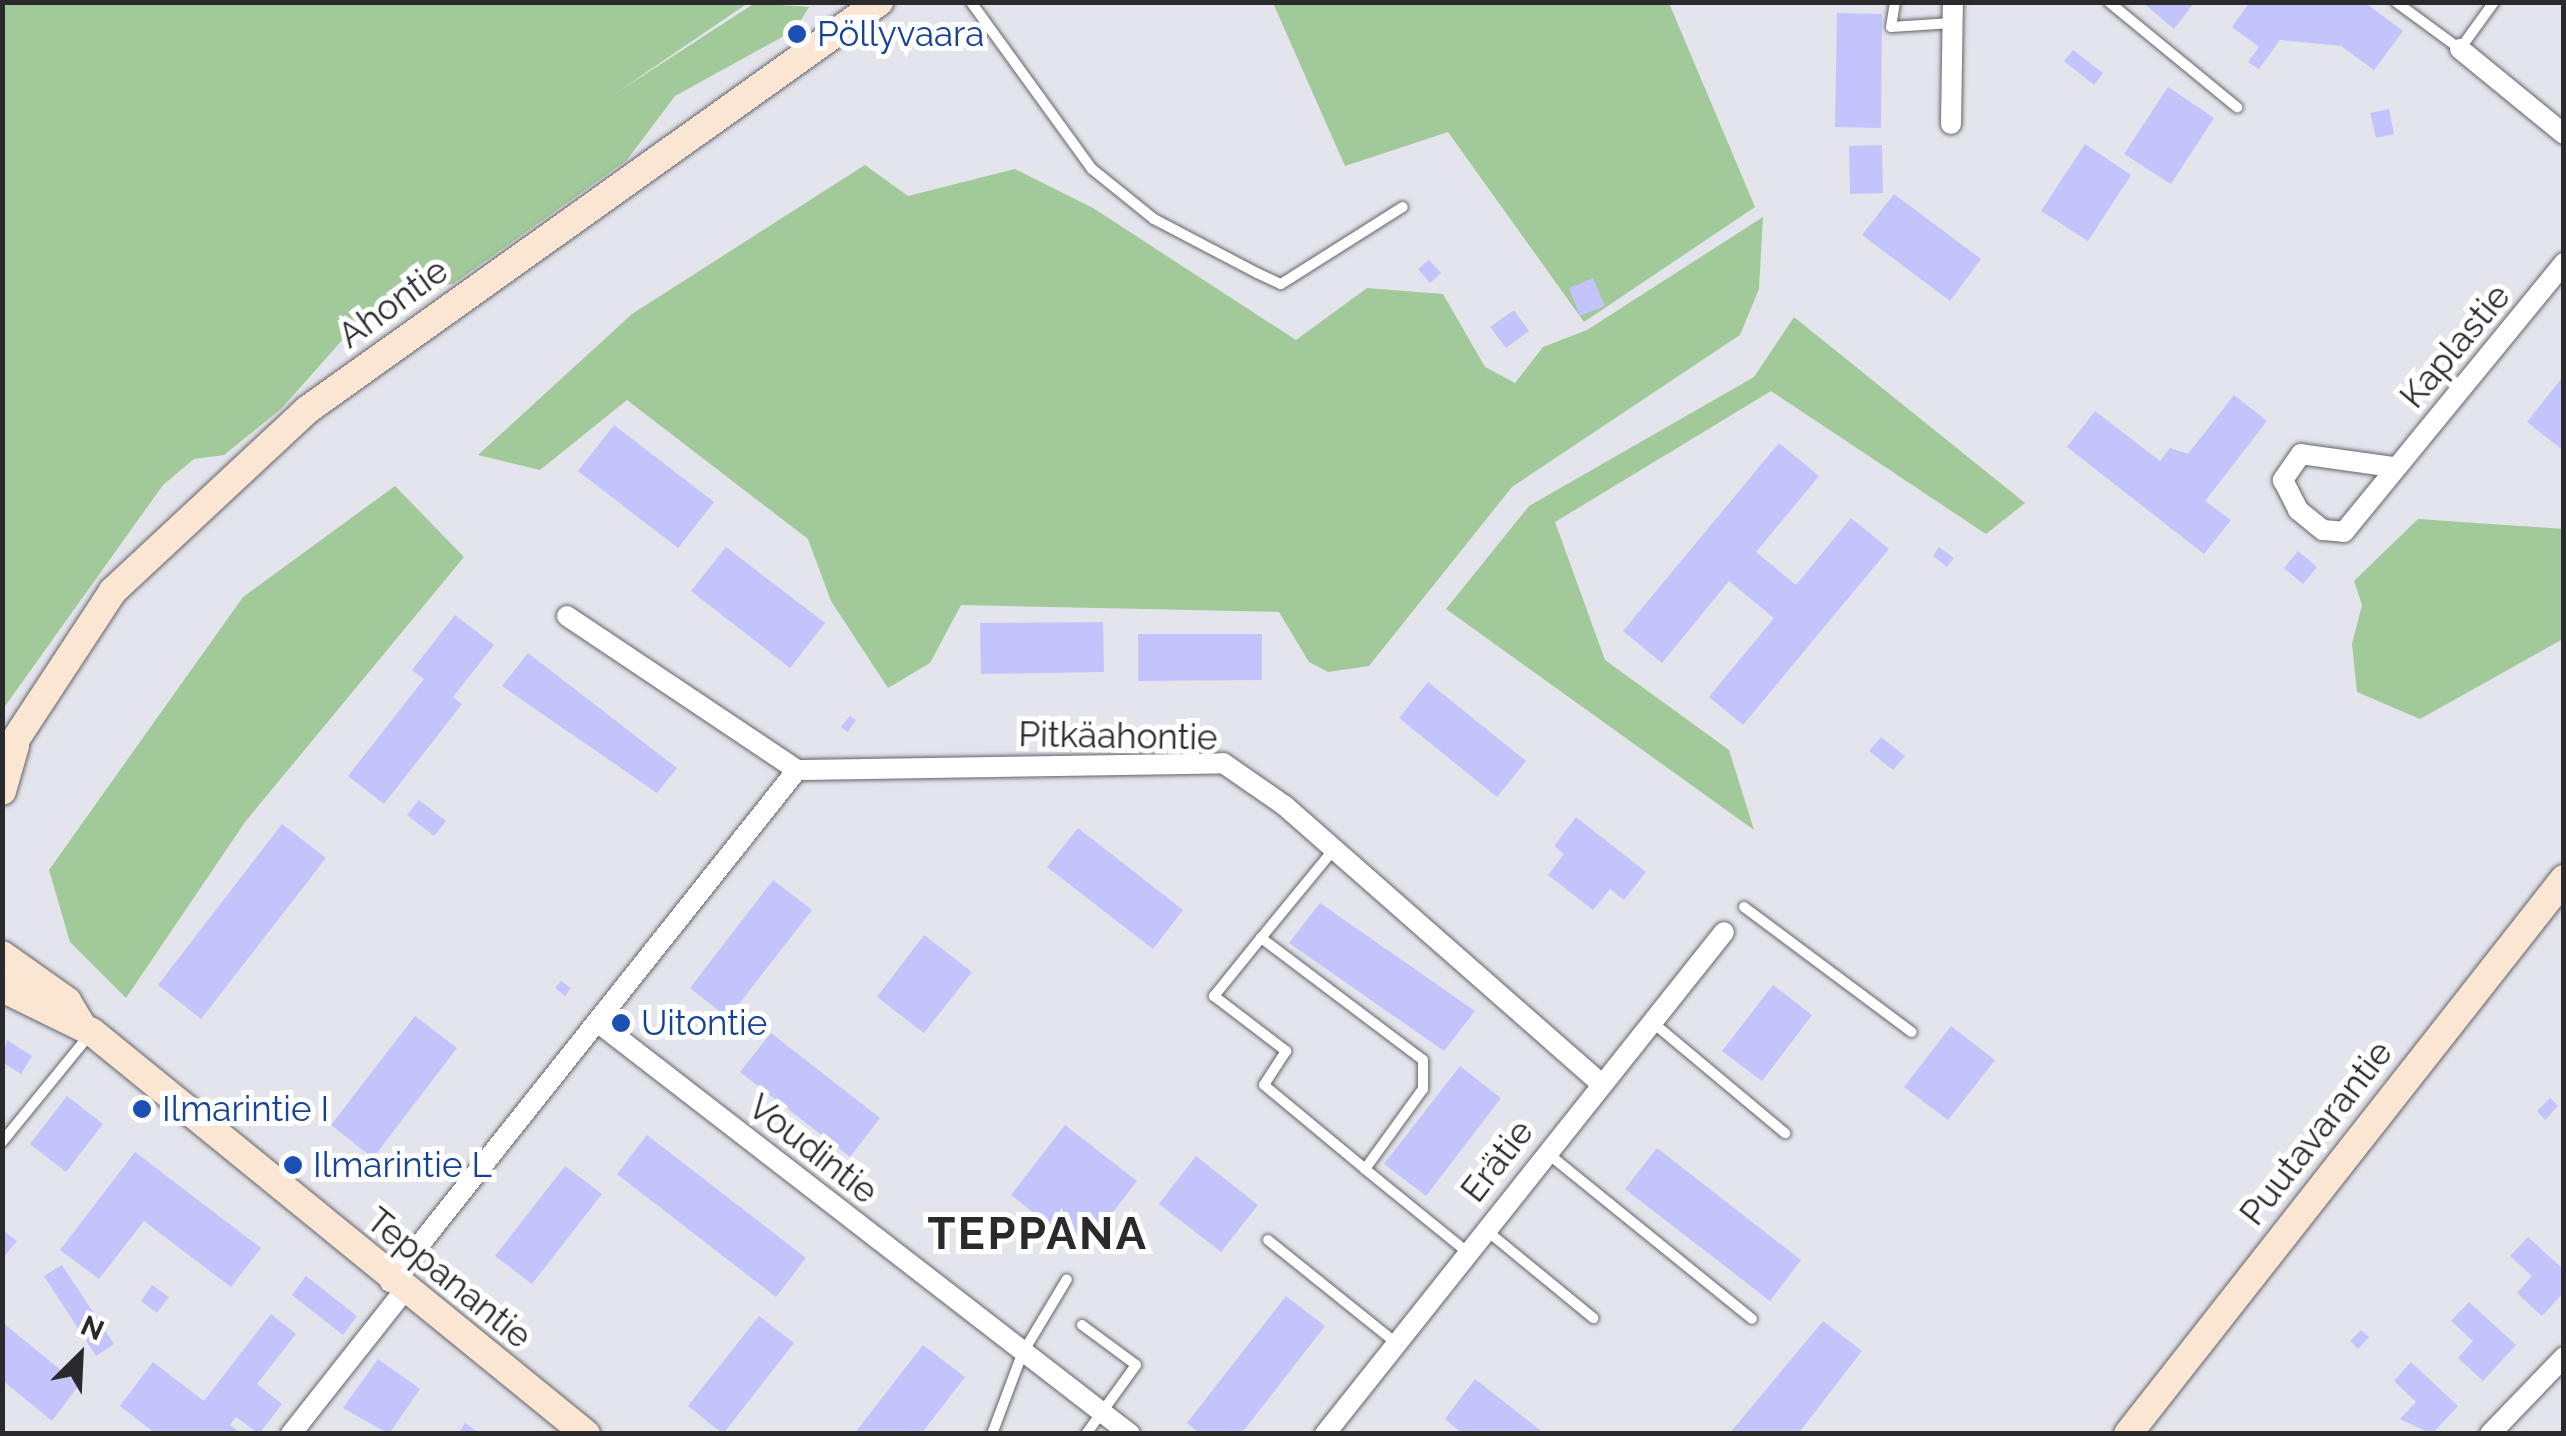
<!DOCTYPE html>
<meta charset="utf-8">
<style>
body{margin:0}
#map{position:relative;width:2566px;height:1436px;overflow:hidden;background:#e4e4ec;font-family:Raleway,sans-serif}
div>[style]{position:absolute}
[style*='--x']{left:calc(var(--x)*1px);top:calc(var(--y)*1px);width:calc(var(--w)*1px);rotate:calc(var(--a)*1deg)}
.green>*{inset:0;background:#a2c999}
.building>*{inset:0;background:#c2c4fb}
.roads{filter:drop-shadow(0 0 2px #636369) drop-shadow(0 0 2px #636369)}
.lane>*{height:10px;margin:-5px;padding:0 5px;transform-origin:5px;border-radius:5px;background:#fff}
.street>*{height:20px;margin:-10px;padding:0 10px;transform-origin:10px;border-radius:10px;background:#fff}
.secondary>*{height:28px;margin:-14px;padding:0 14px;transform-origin:14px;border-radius:14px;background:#fae6d3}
.dots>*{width:28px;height:28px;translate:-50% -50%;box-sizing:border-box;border:5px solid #fff;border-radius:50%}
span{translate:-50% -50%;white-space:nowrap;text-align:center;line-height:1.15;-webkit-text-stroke:10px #fff;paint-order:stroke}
.transit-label{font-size:35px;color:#164399}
.left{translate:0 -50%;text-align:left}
.street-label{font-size:35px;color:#2a2a2d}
.district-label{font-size:45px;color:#2a2a2d;font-weight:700;letter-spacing:2.5px}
.frame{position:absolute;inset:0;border:5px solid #2a2a2d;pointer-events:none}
.north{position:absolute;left:30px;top:1306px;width:100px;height:100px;-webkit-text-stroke:8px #fff;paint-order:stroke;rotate:24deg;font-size:28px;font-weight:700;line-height:40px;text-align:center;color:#2a2a2d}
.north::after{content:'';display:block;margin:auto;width:35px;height:45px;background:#2a2a2d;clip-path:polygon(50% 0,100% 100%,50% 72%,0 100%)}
</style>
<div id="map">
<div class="green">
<div style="clip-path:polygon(3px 2px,748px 3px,613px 95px,755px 3px,809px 7px,795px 30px,675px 96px,627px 160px,453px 284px,406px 291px,361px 319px,281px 409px,224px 455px,194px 459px,163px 485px,3px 709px)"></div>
<div style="clip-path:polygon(1273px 3px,1669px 3px,1755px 207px,1584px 322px,1448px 132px,1345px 166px)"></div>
<div style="clip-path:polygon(865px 165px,908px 196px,1015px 169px,1093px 208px,1296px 340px,1367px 288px,1443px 294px,1485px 367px,1515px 383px,1543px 347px,1587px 330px,1763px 217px,1759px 289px,1740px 335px,1512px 487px,1369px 666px,1328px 672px,1309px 662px,1279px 612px,961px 605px,930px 663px,888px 688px,831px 601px,808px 539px,627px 400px,540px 470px,478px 455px,632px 314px)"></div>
<div style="clip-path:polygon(1794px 317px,2025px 503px,1986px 534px,1771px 391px,1555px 522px,1605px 660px,1729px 750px,1754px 830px,1446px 609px,1529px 506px,1754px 377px)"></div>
<div style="clip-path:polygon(395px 486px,464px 557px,245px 822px,126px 998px,70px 942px,49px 870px,243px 597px)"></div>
<div style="clip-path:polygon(2418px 519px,2564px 529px,2563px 639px,2420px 719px,2357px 692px,2352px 644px,2362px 605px,2354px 581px)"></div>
</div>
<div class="building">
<div style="clip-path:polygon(2142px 2px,2195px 2px,2174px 29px)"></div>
<div style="clip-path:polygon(2250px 2px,2364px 2px,2403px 31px,2374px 70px,2341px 46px,2280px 40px,2259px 69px,2248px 62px,2259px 47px,2232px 27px)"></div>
<div style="clip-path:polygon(1837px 13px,1882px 14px,1881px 128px,1835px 127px)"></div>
<div style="clip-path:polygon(2073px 50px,2103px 73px,2094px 85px,2064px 61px)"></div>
<div style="clip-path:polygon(2168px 87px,2214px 118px,2171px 184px,2124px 154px)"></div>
<div style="clip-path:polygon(2389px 109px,2394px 134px,2376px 138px,2370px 113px)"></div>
<div style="clip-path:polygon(2085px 144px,2131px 175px,2088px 241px,2041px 211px)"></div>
<div style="clip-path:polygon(1882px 145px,1883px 193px,1850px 194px,1849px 146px)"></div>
<div style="clip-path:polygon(1894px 194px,1981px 259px,1950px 301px,1862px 235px)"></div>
<div style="clip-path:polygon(1429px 260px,1441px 273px,1430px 283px,1418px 269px)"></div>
<div style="clip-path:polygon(1593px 278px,1605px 306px,1580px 316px,1569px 288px)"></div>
<div style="clip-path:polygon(1514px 310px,1529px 331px,1506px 348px,1490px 327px)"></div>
<div style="clip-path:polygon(2564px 375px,2564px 451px,2527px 422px)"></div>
<div style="clip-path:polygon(2234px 395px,2267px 421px,2205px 501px,2231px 520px,2204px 554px,2067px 447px,2095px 411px,2160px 461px,2170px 448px,2188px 454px)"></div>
<div style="clip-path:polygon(614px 425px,714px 502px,678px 548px,578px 471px)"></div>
<div style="clip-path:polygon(1779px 443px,1819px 476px,1756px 552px,1796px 585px,1851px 518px,1889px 549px,1743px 725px,1709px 697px,1774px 618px,1729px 581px,1662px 663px,1623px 631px)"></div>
<div style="clip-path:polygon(726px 547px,825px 623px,790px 668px,691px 591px)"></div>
<div style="clip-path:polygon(1939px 547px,1954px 558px,1947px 567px,1933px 556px)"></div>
<div style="clip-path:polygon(2298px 551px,2317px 567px,2303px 584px,2284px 568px)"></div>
<div style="clip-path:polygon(455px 615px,494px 645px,453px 697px,462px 704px,384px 804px,348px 776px,424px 679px,412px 670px)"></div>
<div style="clip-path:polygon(1103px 622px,1104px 672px,981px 674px,980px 623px)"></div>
<div style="clip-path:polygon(1138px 634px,1262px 634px,1262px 680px,1138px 681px)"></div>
<div style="clip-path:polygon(528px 653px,677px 768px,657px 793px,502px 686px)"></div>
<div style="clip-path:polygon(1428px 682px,1526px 761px,1497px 797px,1399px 718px)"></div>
<div style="clip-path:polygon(850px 716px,856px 720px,848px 732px,841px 727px)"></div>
<div style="clip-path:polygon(1881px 737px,1905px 756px,1893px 770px,1869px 751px)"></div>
<div style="clip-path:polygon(419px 800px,446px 821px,434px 836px,407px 815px)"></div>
<div style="clip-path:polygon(1576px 817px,1646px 872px,1624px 900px,1610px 889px,1593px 910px,1548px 875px,1564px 854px,1554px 846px)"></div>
<div style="clip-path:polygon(282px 824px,326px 858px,201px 1019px,158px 985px)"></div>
<div style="clip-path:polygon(1078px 828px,1183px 910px,1153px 949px,1047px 867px)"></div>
<div style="clip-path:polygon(773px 880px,812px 910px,728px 1018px,690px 988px)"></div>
<div style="clip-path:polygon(1320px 903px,1475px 1011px,1444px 1051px,1289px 943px)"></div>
<div style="clip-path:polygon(924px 935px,972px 972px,924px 1033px,877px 997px)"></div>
<div style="clip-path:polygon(561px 981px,571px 988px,565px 996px,555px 988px)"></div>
<div style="clip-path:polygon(1773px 985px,1812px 1015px,1762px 1081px,1722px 1051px)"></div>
<div style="clip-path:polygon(415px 1016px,457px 1048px,373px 1158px,331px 1125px)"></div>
<div style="clip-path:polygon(1951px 1026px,1995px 1060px,1948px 1120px,1904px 1087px)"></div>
<div style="clip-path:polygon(771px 1033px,880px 1118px,850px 1157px,740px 1072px)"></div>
<div style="clip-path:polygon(7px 1040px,32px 1056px,21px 1074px,2px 1062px)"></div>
<div style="clip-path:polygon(1460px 1066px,1501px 1098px,1426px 1196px,1384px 1164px)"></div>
<div style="clip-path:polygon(67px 1096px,103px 1124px,66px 1172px,30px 1144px)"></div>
<div style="clip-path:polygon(2550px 1098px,2558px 1106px,2545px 1120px,2537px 1111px)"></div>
<div style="clip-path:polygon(1065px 1125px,1137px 1181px,1083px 1251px,1011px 1195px)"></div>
<div style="clip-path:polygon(647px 1135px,806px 1258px,776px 1297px,617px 1174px)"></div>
<div style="clip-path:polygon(1657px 1148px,1801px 1260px,1770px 1301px,1625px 1189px)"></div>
<div style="clip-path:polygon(135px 1152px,261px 1248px,231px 1287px,144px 1221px,99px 1279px,60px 1250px)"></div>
<div style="clip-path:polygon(1196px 1156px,1258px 1205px,1221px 1252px,1159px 1204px)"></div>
<div style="clip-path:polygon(565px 1166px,602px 1194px,532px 1284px,495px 1256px)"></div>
<div style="clip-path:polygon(2px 1230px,17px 1241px,2px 1259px)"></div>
<div style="clip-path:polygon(2528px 1237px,2564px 1270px,2564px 1292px,2542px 1316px,2517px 1293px,2532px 1276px,2510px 1256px)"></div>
<div style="clip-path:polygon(62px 1265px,114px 1344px,96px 1356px,44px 1276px)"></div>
<div style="clip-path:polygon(306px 1276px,357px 1316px,343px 1335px,292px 1295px)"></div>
<div style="clip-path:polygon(152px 1285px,169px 1297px,157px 1313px,141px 1301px)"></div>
<div style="clip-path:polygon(1286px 1296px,1325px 1326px,1241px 1434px,1200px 1434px,1187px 1423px)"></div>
<div style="clip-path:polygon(2469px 1302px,2516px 1345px,2483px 1381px,2458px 1358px,2473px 1341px,2451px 1321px)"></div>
<div style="clip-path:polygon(271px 1314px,296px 1334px,257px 1384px,282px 1404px,259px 1434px,236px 1417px,230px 1425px,242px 1434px,156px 1434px,120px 1406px,153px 1362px,204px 1401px)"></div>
<div style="clip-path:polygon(759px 1316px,794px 1343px,723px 1434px,688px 1406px)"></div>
<div style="clip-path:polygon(1823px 1321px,1862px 1351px,1798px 1434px,1729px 1434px)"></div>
<div style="clip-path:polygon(2px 1322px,79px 1385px,52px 1421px,2px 1380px)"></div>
<div style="clip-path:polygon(2361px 1330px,2369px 1337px,2358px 1349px,2350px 1341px)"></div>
<div style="clip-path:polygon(923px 1345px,965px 1377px,921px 1434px,854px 1434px)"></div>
<div style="clip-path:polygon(378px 1359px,420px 1389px,389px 1434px,343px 1408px)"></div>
<div style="clip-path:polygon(2411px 1362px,2458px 1406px,2432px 1434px,2400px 1419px,2416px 1402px,2394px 1381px)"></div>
<div style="clip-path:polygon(1475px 1379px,1545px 1434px,1463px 1434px,1445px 1419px)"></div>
<div style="clip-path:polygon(465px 1423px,480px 1434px,458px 1434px)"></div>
</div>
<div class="roads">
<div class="lane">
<div style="--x:971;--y:2;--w:206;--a:54.1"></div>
<div style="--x:1092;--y:169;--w:80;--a:38.9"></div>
<div style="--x:1154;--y:219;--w:116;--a:27.7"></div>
<div style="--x:1257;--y:273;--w:26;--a:25"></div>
<div style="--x:1281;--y:284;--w:144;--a:-32.3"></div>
<div style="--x:1895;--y:2;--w:25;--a:99"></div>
<div style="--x:1891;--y:27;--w:61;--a:-3.8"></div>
<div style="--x:2109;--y:2;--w:166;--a:39.4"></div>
<div style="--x:2396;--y:2;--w:79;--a:36.3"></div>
<div style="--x:2460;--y:49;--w:58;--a:-54.1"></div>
<div style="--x:1744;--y:907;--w:209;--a:36.7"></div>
<div style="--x:1261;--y:938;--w:115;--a:-50.6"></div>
<div style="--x:1651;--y:1021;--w:175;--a:39.9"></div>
<div style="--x:2;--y:1142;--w:141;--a:-50.8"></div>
<div style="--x:1546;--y:1152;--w:265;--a:39"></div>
<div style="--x:1365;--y:1169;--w:99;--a:-54.1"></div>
<div style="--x:1423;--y:1089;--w:29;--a:-90"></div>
<div style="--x:1423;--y:1060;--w:203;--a:-143"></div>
<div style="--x:1261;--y:938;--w:75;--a:129"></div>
<div style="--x:1214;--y:996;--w:91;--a:37.4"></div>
<div style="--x:1286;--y:1051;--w:40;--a:122.9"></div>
<div style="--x:1264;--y:1085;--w:131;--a:39.7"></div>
<div style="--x:1365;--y:1169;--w:132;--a:39.1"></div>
<div style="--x:1486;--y:1230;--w:139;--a:39.4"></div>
<div style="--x:1268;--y:1240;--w:164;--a:38.8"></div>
<div style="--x:1082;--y:1325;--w:67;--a:36.5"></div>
<div style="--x:1136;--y:1365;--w:85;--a:125.9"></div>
<div style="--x:992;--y:1434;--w:85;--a:-69.4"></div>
<div style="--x:1022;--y:1354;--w:87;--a:-59"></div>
</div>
<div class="street">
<div style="--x:2460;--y:49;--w:134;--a:39.3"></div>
<div style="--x:1951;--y:124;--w:122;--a:-89.1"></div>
<div style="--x:2393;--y:467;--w:93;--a:-172"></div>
<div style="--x:2301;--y:454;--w:32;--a:125"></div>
<div style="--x:2283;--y:480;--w:34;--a:63"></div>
<div style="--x:2298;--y:510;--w:32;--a:39"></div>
<div style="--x:2323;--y:530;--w:21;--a:5"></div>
<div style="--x:2344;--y:532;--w:348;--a:-50.7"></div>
<div style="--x:567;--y:616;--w:277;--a:33.8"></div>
<div style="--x:797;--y:770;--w:426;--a:-0.9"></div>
<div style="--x:1223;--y:763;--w:75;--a:34.7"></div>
<div style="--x:1285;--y:806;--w:418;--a:41.3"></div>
<div style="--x:600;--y:1024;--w:670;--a:37.72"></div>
<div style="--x:390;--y:1282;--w:654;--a:-51.52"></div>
<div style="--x:291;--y:1434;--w:181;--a:-51.7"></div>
<div style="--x:1325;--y:1434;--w:641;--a:-51.52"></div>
<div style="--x:2490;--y:1434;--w:107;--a:-46.1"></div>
</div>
<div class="secondary">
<div style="--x:2;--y:760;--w:202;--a:-56.7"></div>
<div style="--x:113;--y:591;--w:265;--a:-43"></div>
<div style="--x:307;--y:410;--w:703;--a:-35.5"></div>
<div style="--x:2;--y:791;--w:47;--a:-73.9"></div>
<div style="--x:2;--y:955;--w:80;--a:35.3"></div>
<div style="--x:67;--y:1001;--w:27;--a:59"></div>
<div style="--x:2;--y:988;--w:100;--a:26.1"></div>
<div style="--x:92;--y:1032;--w:637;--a:39.14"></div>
<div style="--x:2128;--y:1434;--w:706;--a:-51.85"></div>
</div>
</div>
<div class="dots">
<div style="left:797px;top:34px;background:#1a4fb4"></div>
<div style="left:621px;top:1023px;background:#1a4fb4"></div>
<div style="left:142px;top:1109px;background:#1a4fb4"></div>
<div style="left:293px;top:1165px;background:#1a4fb4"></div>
</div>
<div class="transit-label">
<span class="left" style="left:817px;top:34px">Pöllyvaara</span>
<span class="left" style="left:641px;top:1023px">Uitontie</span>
<span class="left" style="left:162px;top:1109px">Ilmarintie I</span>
<span class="left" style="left:313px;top:1165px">Ilmarintie L</span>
</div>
<div class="street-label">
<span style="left:393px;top:303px;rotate:-36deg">Ahontie</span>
<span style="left:2455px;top:346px;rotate:-50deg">Kaplastie</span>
<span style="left:1118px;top:736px;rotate:1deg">Pitkäahontie</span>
<span style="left:2316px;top:1133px;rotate:-52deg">Puutavarantie</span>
<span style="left:813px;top:1149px;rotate:38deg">Voudintie</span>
<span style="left:1497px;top:1161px;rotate:-52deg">Erätie</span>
<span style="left:449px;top:1278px;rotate:39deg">Teppanantie</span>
</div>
<div class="district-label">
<span style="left:1038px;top:1234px">TEPPANA</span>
</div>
<div class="frame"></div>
<div class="north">N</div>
</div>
